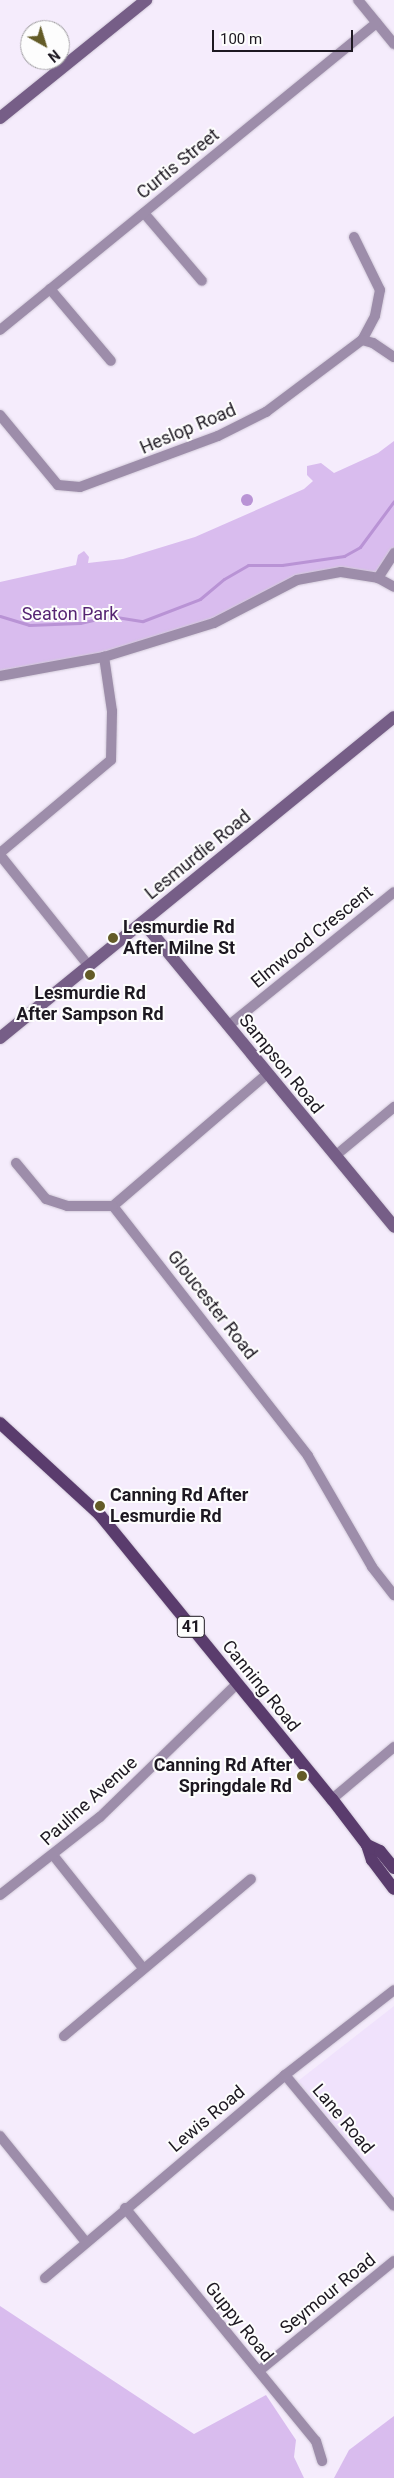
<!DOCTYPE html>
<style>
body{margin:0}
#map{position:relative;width:394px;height:2478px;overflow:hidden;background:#f5ecfc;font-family:Roboto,sans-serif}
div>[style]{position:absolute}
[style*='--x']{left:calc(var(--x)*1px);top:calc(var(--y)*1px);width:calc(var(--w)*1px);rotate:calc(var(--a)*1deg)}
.built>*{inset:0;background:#f0e2fc}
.green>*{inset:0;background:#d9bcee}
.water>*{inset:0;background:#b993d5}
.round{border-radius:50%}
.stream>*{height:3px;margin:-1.5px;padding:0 1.5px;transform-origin:1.5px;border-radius:1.5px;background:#b993d5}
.roads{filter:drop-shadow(0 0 1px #d2cad9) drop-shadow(0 0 1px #d2cad9)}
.street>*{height:10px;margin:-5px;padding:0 5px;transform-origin:5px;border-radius:5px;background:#9d8daa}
.secondary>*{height:12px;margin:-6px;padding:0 6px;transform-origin:6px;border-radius:6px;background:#765e87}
.primary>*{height:12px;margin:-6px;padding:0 6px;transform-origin:6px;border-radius:6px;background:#5a3c6d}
.dots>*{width:14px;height:14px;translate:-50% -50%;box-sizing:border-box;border:2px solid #fdfdfd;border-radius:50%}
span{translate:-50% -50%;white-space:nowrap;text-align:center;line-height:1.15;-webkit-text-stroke:4px #fdfdfd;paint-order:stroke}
.shield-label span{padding:1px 4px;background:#fdfdfd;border:1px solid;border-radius:4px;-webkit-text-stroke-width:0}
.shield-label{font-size:16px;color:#1d1821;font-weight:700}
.street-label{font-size:18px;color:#1d1821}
.park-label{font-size:18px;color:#562573}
.poi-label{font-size:18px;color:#1d1821;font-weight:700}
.left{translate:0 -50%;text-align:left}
.right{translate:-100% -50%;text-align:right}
.north{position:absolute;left:20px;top:20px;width:50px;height:50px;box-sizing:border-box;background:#fdfdfd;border:1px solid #a3a1a5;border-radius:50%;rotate:141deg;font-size:14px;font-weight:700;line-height:20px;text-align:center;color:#1d1821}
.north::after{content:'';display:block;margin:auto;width:18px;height:22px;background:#635b27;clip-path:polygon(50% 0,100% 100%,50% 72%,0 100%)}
.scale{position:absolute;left:212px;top:30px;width:141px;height:22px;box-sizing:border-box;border:2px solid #1d1821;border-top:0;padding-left:6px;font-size:15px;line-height:18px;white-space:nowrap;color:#1d1821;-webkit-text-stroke:4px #fdfdfd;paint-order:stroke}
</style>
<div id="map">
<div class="built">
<div style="clip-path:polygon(394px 2006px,394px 2198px,298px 2081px)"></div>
</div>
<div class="green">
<div style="clip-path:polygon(394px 441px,394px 553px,378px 578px,341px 572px,297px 580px,214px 623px,104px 657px,0 676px,0 582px,76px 565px,78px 555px,84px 551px,89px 557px,88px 563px,123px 559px,195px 537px,304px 489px,313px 481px,307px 475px,307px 466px,321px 463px,334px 473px,378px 453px)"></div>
<div style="clip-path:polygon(0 2306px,194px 2434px,266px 2395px,296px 2440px,294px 2457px,304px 2478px,0 2478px)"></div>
<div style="clip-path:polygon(394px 2416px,394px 2478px,334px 2478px,349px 2450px)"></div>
</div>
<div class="water">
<div class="round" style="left:241px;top:494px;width:12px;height:12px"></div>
</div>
<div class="stream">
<div style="--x:0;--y:616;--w:30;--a:17"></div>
<div style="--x:29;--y:625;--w:51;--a:-2.2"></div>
<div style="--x:80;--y:623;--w:31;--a:-13"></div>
<div style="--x:110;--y:616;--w:33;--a:9"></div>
<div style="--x:143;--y:621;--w:61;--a:-21.1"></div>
<div style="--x:200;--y:599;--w:31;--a:-40"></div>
<div style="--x:224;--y:579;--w:28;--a:-30"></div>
<div style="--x:248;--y:565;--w:34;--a:0"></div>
<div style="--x:282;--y:565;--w:63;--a:-8.3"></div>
<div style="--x:344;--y:556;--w:18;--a:-29"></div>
<div style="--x:360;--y:547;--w:57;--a:-53.5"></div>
</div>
<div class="roads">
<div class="street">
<div style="--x:358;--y:0;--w:57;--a:50.7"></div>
<div style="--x:144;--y:213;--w:89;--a:49.5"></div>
<div style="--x:354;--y:237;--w:59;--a:63.9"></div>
<div style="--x:380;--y:290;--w:26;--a:101"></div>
<div style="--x:375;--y:316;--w:27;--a:118"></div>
<div style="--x:50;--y:289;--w:94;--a:49.7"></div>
<div style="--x:0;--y:330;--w:486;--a:-39.2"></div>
<div style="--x:0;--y:415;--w:91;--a:50.4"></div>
<div style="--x:58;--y:485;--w:22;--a:5"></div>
<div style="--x:80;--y:487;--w:147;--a:-20.3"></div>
<div style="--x:218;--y:436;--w:54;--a:-26.6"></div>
<div style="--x:266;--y:412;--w:120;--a:-36.9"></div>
<div style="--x:362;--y:340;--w:11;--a:15"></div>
<div style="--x:373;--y:343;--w:25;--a:34"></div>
<div style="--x:378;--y:578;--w:30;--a:-57"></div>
<div style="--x:0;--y:676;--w:106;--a:-10.4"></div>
<div style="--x:104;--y:657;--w:115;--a:-17.2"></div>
<div style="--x:214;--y:623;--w:93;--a:-27.4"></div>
<div style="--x:297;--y:580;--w:45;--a:-10.3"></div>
<div style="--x:341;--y:572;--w:37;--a:9"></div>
<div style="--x:378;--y:578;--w:18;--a:29"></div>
<div style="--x:0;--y:853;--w:145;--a:-40"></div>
<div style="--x:111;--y:760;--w:49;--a:-88.8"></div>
<div style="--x:112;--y:711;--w:55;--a:-98.4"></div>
<div style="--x:0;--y:855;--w:142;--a:51.3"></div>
<div style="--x:228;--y:1026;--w:213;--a:-38.9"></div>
<div style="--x:267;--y:1074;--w:203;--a:139.4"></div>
<div style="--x:113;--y:1206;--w:317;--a:52"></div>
<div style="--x:308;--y:1456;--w:128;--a:60"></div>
<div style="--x:372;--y:1567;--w:36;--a:52"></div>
<div style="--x:335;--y:1156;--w:77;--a:-39.7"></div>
<div style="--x:16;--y:1163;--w:47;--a:50.2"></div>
<div style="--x:46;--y:1199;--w:22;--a:18"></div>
<div style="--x:67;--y:1206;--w:46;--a:0"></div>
<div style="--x:332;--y:1799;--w:81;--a:-40"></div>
<div style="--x:53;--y:1855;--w:144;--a:51.5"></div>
<div style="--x:0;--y:1895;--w:127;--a:-38"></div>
<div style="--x:100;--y:1817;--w:191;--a:-44.2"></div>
<div style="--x:64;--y:2036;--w:244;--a:-40"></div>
<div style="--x:285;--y:2075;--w:170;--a:50.2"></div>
<div style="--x:0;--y:2136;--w:135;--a:51"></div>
<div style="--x:125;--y:2208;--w:301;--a:50.7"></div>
<div style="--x:316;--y:2441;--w:21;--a:73"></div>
<div style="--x:45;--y:2278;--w:314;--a:-40.2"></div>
<div style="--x:285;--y:2075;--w:138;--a:-37.9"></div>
<div style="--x:259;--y:2371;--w:174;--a:-39.2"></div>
</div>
<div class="secondary">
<div style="--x:0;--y:118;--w:188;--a:-38.9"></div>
<div style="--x:143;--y:922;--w:395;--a:50.5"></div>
<div style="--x:0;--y:1038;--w:508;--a:-39.17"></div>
</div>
<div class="primary">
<div style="--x:0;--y:1423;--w:136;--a:42.6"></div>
<div style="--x:100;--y:1515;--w:367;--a:50.8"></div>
<div style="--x:332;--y:1799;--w:58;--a:52.7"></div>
<div style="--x:367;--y:1845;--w:16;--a:72"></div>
<div style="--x:372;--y:1860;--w:36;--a:53"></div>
<div style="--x:367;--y:1845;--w:14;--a:25"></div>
<div style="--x:380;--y:1851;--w:22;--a:51"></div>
</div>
</div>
<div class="dots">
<div style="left:113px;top:938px;background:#635b27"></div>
<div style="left:90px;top:975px;background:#635b27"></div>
<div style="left:100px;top:1506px;background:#635b27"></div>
<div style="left:302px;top:1776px;background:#635b27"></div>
</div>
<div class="shield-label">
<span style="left:191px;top:1627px">41</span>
</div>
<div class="street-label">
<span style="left:178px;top:164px;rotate:-39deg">Curtis Street</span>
<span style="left:188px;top:429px;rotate:-23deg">Heslop Road</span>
<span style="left:198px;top:855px;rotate:-39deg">Lesmurdie Road</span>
<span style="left:312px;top:937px;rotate:-39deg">Elmwood Crescent</span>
<span style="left:281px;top:1064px;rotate:51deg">Sampson Road</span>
<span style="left:212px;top:1305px;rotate:52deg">Gloucester Road</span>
<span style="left:261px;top:1686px;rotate:51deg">Canning Road</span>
<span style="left:89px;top:1801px;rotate:-42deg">Pauline Avenue</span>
<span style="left:207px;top:2119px;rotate:-40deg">Lewis Road</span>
<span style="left:343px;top:2119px;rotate:50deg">Lane Road</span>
<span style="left:328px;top:2294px;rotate:-39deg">Seymour Road</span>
<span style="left:239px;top:2322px;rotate:51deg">Guppy Road</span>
</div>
<div class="park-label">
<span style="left:70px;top:614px">Seaton Park</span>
</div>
<div class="poi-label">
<span class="left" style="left:123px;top:938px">Lesmurdie Rd<br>After Milne St</span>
<span style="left:90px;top:1004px">Lesmurdie Rd<br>After Sampson Rd</span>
<span class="left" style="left:110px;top:1506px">Canning Rd After<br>Lesmurdie Rd</span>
<span class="right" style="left:292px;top:1776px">Canning Rd After<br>Springdale Rd</span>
</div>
<div class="north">N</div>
<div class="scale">100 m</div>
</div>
